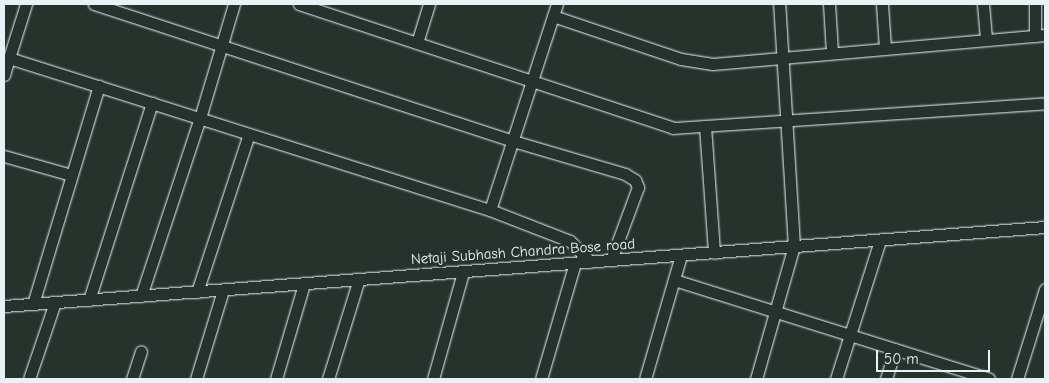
<!DOCTYPE html>
<style>
body{margin:0}
#map{position:relative;width:1049px;height:383px;overflow:hidden;background:#26332d;font-family:"Comic Neue",sans-serif}
div>[style]{position:absolute}
[style*='--x']{left:calc(var(--x)*1px);top:calc(var(--y)*1px);width:calc(var(--w)*1px);rotate:calc(var(--a)*1deg)}
.roads{filter:drop-shadow(0 0 1px #e8f1f8) drop-shadow(0 0 1px #e8f1f8)}
.street>*{height:11px;margin:-5.5px;padding:0 5.5px;transform-origin:5.5px;border-radius:5.5px;background:#26332d}
span{translate:-50% -50%;white-space:nowrap;text-align:center;line-height:1.15;-webkit-text-stroke:5px #26332d;paint-order:stroke}
.street-label{font-size:15px;color:#e8f1f8}
.frame{position:absolute;inset:0;border:5px solid #e8f1f8;pointer-events:none}
.scale{position:absolute;left:876px;top:350px;width:114px;height:22px;box-sizing:border-box;border:2px solid #e8f1f8;border-top:0;padding-left:6px;font-size:15px;line-height:18px;white-space:nowrap;color:#e8f1f8;-webkit-text-stroke:4px #26332d;paint-order:stroke}
</style>
<div id="map">
<div class="roads">
<div class="street">
<div style="--x:94;--y:4;--w:441;--a:18.1"></div>
<div style="--x:513;--y:141;--w:117;--a:16.4"></div>
<div style="--x:625;--y:174;--w:12;--a:31"></div>
<div style="--x:635;--y:180;--w:8;--a:67"></div>
<div style="--x:638;--y:187;--w:78;--a:110.3"></div>
<div style="--x:299;--y:4;--w:394;--a:18.3"></div>
<div style="--x:673;--y:128;--w:373;--a:-3.8"></div>
<div style="--x:829;--y:4;--w:48;--a:86.4"></div>
<div style="--x:882;--y:4;--w:44;--a:86.1"></div>
<div style="--x:983;--y:4;--w:36;--a:85"></div>
<div style="--x:1035;--y:4;--w:32;--a:90"></div>
<div style="--x:553;--y:16;--w:135;--a:18.6"></div>
<div style="--x:681;--y:59;--w:32;--a:9"></div>
<div style="--x:713;--y:64;--w:333;--a:-5"></div>
<div style="--x:417;--y:43;--w:41;--a:-72.9"></div>
<div style="--x:9;--y:58;--w:57;--a:-72.5"></div>
<div style="--x:4;--y:75;--w:18;--a:-74"></div>
<div style="--x:9;--y:58;--w:504;--a:17.54"></div>
<div style="--x:490;--y:210;--w:86;--a:21.2"></div>
<div style="--x:570;--y:241;--w:29;--a:46"></div>
<div style="--x:705;--y:126;--w:127;--a:85.9"></div>
<div style="--x:4;--y:156;--w:70;--a:15.8"></div>
<div style="--x:490;--y:210;--w:217;--a:-72"></div>
<div style="--x:674;--y:280;--w:330;--a:17.4"></div>
<div style="--x:197;--y:292;--w:166;--a:-71.8"></div>
<div style="--x:141;--y:296;--w:188;--a:-71.7"></div>
<div style="--x:200;--y:118;--w:119;--a:-73.4"></div>
<div style="--x:89;--y:300;--w:207;--a:-72.3"></div>
<div style="--x:33;--y:304;--w:228;--a:-73.2"></div>
<div style="--x:4;--y:306;--w:1044;--a:-4.34"></div>
<div style="--x:29;--y:379;--w:81;--a:-71.3"></div>
<div style="--x:132;--y:379;--w:29;--a:-72"></div>
<div style="--x:196;--y:379;--w:93;--a:-73.1"></div>
<div style="--x:276;--y:379;--w:99;--a:-73.6"></div>
<div style="--x:328;--y:379;--w:105;--a:-72.8"></div>
<div style="--x:433;--y:379;--w:111;--a:-74.3"></div>
<div style="--x:541;--y:379;--w:121;--a:-73.7"></div>
<div style="--x:645;--y:379;--w:129;--a:-73.8"></div>
<div style="--x:756;--y:379;--w:138;--a:-74.1"></div>
<div style="--x:794;--y:246;--w:242;--a:-93.5"></div>
<div style="--x:836;--y:379;--w:146;--a:-72.4"></div>
<div style="--x:886;--y:379;--w:31;--a:-73"></div>
<div style="--x:1017;--y:379;--w:94;--a:-72.7"></div>
</div>
</div>
<div class="street-label">
<span style="left:523px;top:252px;rotate:-4deg">Netaji Subhash Chandra Bose road</span>
</div>
<div class="frame"></div>
<div class="scale">50 m</div>
</div>
